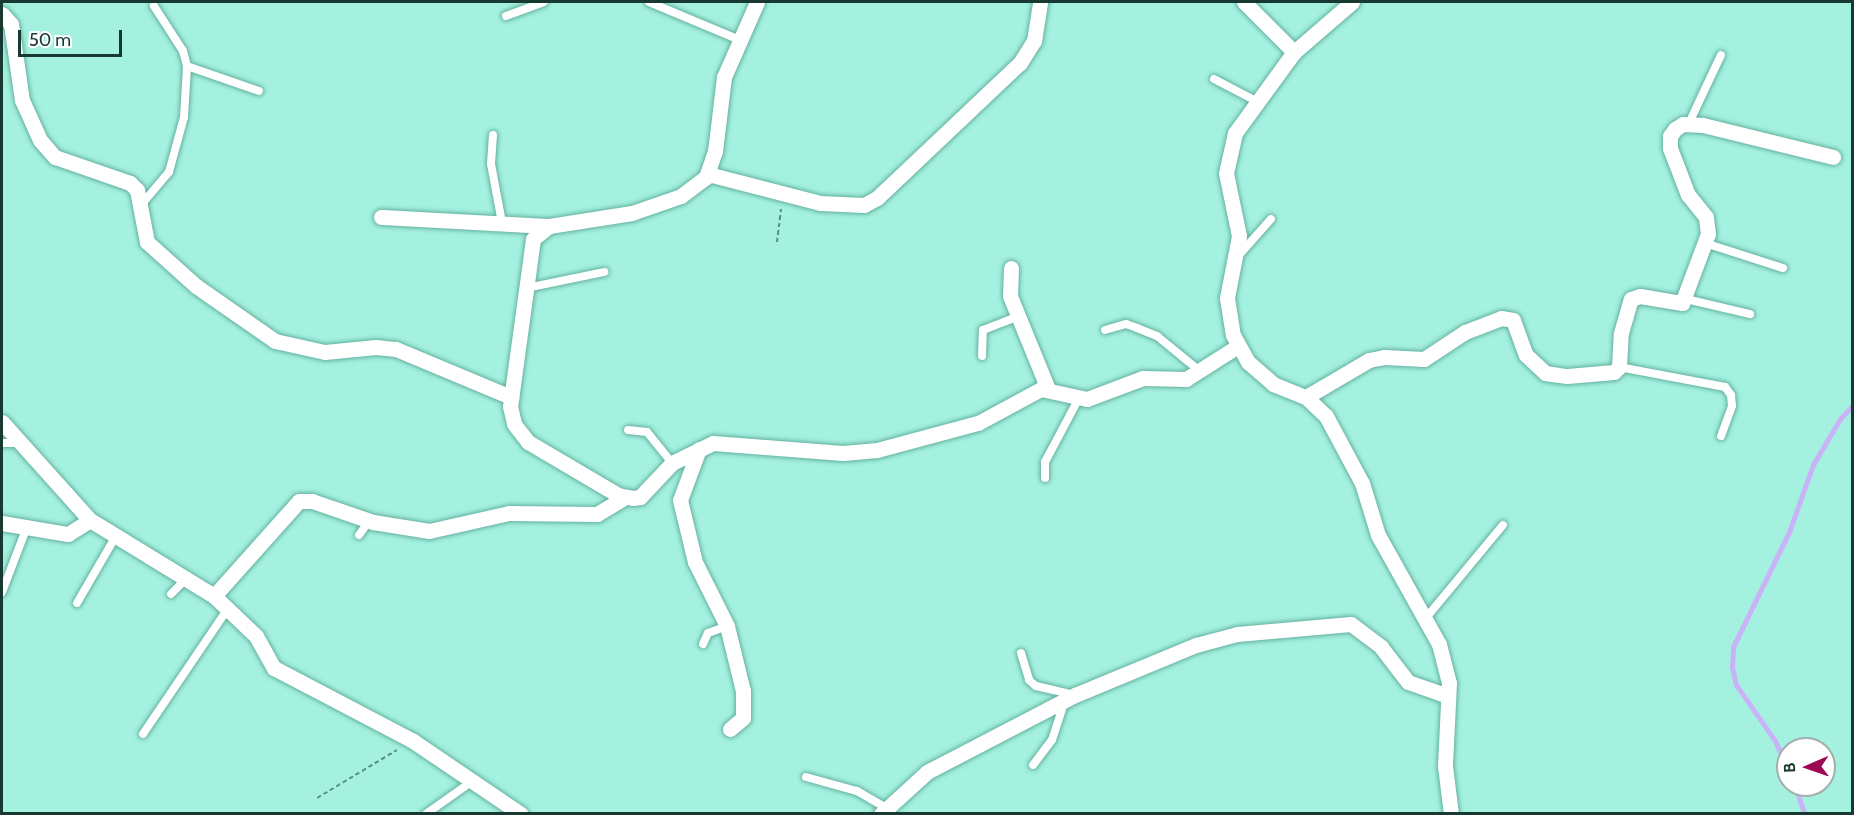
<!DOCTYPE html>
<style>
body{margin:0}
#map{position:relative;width:1854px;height:815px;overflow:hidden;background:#a4f1df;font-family:Cabin,sans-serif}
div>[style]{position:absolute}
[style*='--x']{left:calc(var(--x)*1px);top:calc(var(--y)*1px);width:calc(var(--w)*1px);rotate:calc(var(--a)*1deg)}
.stream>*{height:4.5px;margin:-2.25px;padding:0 2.25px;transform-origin:2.25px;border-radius:2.25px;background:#c8b3f8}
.path>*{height:2px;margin-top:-1px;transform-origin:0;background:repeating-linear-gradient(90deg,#588c81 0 4.5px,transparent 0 7.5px)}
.roads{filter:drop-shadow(0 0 2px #65b1a1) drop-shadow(0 0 2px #65b1a1)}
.lane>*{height:8px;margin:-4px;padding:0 4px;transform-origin:4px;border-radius:4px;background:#fff}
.street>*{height:15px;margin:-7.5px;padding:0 7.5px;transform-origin:7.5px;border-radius:7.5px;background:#fff}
span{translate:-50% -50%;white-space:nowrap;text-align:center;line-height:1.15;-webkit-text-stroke:4.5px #fff;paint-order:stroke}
.frame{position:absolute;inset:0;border:3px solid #183832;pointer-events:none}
.north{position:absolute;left:1776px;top:737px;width:60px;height:60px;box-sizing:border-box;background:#fff;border:2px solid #a3afad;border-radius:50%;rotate:268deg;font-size:16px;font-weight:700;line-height:24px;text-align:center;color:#183832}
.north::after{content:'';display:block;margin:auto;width:21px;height:27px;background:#9c0855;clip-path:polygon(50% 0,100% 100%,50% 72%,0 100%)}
.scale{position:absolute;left:18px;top:30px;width:104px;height:27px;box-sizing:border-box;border:3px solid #183832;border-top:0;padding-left:8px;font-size:18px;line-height:21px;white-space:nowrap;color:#183832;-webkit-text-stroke:4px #fff;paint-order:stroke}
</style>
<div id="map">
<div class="stream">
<div style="--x:1788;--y:769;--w:31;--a:-115"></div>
<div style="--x:1775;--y:741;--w:68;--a:-124.9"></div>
<div style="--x:1736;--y:685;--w:18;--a:-103"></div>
<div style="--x:1732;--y:667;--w:20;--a:-87"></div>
<div style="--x:1733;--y:647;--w:128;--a:-64"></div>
<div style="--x:1789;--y:532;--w:71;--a:-70.3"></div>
<div style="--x:1813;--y:465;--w:53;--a:-59.6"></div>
<div style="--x:1840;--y:419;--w:18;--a:-47"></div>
<div style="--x:1795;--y:785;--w:31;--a:71"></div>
</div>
<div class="path">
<div style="--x:777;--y:242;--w:33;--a:-83"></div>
<div style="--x:317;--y:798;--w:93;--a:-31"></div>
</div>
<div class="roads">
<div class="lane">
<div style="--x:649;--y:2;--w:99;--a:22.7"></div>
<div style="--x:506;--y:16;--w:40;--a:-20.2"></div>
<div style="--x:187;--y:66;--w:76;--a:19.1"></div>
<div style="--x:1214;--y:79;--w:47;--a:27.6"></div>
<div style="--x:1689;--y:123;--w:75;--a:-64.8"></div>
<div style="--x:493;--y:135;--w:29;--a:94"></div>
<div style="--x:491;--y:164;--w:60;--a:79.4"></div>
<div style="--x:141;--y:205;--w:43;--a:-49.7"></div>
<div style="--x:169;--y:172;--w:57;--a:-74.7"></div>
<div style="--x:184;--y:117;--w:51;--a:-86.6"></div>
<div style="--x:187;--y:66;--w:16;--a:-105"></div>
<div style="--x:183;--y:51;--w:54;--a:-122.8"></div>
<div style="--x:1705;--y:243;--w:82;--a:17.8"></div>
<div style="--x:1239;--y:255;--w:48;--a:-48.4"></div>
<div style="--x:526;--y:288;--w:80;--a:-11.6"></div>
<div style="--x:1686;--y:299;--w:66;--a:13.2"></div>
<div style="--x:1105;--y:330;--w:22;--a:-16"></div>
<div style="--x:1126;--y:324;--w:12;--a:20"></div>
<div style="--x:1137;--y:328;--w:22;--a:22"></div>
<div style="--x:1157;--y:336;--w:57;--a:39.3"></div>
<div style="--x:982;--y:356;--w:26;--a:-88"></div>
<div style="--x:983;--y:330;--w:36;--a:-21"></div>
<div style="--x:1619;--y:367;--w:108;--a:10.7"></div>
<div style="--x:1725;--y:387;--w:10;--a:53"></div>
<div style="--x:1731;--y:395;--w:11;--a:85"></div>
<div style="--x:1732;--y:406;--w:32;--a:110"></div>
<div style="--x:628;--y:430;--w:19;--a:6"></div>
<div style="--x:647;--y:432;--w:40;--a:51"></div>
<div style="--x:2;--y:443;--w:17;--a:0"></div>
<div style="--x:1045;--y:478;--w:16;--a:-90"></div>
<div style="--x:1045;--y:462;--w:70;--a:-62"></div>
<div style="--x:359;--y:535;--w:17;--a:-54"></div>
<div style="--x:2;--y:592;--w:70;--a:-69"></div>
<div style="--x:171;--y:594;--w:21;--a:-45"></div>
<div style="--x:77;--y:603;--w:78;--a:-59.8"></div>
<div style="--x:1425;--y:619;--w:122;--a:-50.3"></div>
<div style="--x:703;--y:644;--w:12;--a:-66"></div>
<div style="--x:708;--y:633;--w:20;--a:-20"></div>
<div style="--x:1021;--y:653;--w:28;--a:73"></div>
<div style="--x:1029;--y:680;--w:9;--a:41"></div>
<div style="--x:1036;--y:686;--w:36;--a:13"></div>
<div style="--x:143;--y:734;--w:150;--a:-55.9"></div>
<div style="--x:1033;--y:765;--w:31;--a:-53"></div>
<div style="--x:1052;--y:740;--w:39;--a:-72"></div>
<div style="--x:806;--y:777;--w:53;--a:15.4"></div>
<div style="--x:857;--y:791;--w:34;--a:30"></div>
<div style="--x:426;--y:814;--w:59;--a:-35.3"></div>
</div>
<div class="street">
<div style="--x:757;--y:2;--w:82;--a:113.7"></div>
<div style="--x:724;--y:77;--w:75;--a:96.9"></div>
<div style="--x:715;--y:151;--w:28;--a:109"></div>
<div style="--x:706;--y:177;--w:31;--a:143"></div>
<div style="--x:681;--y:196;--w:52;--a:160.9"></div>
<div style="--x:632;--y:213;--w:84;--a:171.1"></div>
<div style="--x:549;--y:226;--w:21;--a:141"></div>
<div style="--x:533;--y:239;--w:169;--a:97.8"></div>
<div style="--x:510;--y:406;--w:18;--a:77"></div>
<div style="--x:514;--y:424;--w:23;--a:52"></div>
<div style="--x:528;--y:442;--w:104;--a:30.5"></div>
<div style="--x:618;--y:495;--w:15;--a:11"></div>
<div style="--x:633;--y:498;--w:7;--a:-8"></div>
<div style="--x:640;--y:497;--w:47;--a:-46.7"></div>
<div style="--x:672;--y:463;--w:46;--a:-26"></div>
<div style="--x:713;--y:443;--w:130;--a:4.4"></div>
<div style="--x:843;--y:453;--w:34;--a:-5"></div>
<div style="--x:877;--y:450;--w:105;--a:-15"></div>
<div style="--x:978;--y:423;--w:72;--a:-28.4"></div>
<div style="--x:1041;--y:389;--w:47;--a:12.3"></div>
<div style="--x:1087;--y:399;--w:60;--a:-20.6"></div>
<div style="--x:1143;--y:378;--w:43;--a:1.3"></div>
<div style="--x:1186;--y:379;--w:62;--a:-32.4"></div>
<div style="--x:1244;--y:2;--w:71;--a:45"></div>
<div style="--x:1352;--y:2;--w:77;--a:139.2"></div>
<div style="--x:1294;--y:52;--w:100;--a:126.1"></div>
<div style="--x:1235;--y:133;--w:41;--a:102.7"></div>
<div style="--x:1226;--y:173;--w:64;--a:78.3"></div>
<div style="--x:1239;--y:236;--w:63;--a:101"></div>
<div style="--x:1227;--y:298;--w:19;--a:81"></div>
<div style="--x:1230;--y:317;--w:18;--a:81"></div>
<div style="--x:1233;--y:335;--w:31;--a:61"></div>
<div style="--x:1248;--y:362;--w:33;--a:41"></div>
<div style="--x:1273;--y:384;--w:35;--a:22"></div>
<div style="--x:1306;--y:397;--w:28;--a:44"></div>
<div style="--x:1326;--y:416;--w:76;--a:61.8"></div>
<div style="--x:1362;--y:483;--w:54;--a:72.9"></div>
<div style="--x:1378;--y:535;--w:125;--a:60.8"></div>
<div style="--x:1439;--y:644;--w:40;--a:75.6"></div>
<div style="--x:1449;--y:683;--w:83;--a:92.8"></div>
<div style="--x:1445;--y:766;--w:48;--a:82.9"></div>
<div style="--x:2;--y:14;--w:13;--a:48"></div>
<div style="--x:11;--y:24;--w:77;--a:81.8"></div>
<div style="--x:22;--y:100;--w:44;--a:65.8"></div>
<div style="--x:40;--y:140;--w:23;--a:49"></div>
<div style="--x:55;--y:157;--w:79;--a:19.1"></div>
<div style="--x:130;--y:183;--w:10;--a:45"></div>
<div style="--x:137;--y:190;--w:53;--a:79.1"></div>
<div style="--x:147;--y:242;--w:66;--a:41.9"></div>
<div style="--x:196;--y:286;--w:96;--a:34.8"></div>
<div style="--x:275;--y:341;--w:51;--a:12.4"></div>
<div style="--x:325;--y:352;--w:51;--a:-5.6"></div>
<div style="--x:376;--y:347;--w:20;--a:6"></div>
<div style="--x:396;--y:349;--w:125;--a:22.7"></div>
<div style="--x:708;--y:174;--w:116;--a:14.5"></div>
<div style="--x:820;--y:203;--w:44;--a:2.6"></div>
<div style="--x:864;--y:205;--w:15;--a:-28"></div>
<div style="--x:877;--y:198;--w:197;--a:-43.4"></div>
<div style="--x:1020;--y:63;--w:26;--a:-58"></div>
<div style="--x:1034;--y:41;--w:39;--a:-81"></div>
<div style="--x:381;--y:217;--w:168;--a:3.1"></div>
<div style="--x:1011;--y:268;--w:28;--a:92"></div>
<div style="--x:1010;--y:296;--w:100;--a:67.8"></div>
<div style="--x:1306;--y:397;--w:73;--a:-30.4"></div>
<div style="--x:1369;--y:360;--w:15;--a:-11"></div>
<div style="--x:1384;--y:357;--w:40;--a:2.9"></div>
<div style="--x:1424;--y:359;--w:49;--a:-33.4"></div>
<div style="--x:1465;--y:332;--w:39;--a:-21"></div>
<div style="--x:1501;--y:318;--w:12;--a:9"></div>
<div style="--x:1513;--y:320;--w:37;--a:70"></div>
<div style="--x:1526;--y:355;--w:26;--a:43"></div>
<div style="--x:1545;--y:373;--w:22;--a:8"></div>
<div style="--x:1567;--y:376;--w:47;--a:-4.9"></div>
<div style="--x:1614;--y:372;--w:7;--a:-45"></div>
<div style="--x:1619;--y:367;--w:34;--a:-87"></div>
<div style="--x:1621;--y:333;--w:35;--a:-74"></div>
<div style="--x:1631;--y:299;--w:9;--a:-18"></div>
<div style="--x:1640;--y:296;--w:43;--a:9.5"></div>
<div style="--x:1682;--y:303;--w:74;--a:-69.4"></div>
<div style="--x:1708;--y:234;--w:17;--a:-97"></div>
<div style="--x:1706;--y:217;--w:28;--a:-129"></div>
<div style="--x:1688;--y:195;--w:50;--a:-111"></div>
<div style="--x:1670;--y:148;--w:12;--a:-90"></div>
<div style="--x:1670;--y:136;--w:9;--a:-54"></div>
<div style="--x:1675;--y:129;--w:9;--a:-32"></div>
<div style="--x:1683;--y:124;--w:20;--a:3"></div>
<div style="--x:1703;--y:125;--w:134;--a:13.8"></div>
<div style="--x:2;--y:422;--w:132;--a:48.1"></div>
<div style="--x:90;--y:520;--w:145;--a:31.5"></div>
<div style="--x:214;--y:596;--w:58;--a:43.6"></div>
<div style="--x:256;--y:636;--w:37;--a:61"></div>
<div style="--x:274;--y:668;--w:157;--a:27.7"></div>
<div style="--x:413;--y:741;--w:130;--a:34.1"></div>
<div style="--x:699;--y:449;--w:54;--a:110.4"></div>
<div style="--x:680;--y:500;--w:64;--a:76.4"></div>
<div style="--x:695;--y:562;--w:72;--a:63.4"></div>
<div style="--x:727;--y:626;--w:67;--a:76.2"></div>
<div style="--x:743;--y:691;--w:27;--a:90"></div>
<div style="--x:743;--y:718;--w:17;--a:140"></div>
<div style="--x:2;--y:523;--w:67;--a:9.5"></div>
<div style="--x:68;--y:534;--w:26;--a:-32"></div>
<div style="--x:214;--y:596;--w:127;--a:-48.2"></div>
<div style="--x:299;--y:501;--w:13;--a:0"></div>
<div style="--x:312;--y:501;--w:65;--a:19"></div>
<div style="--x:373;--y:522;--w:57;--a:9.1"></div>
<div style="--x:429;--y:531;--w:82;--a:-12.7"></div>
<div style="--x:509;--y:513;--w:88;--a:0.7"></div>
<div style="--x:597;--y:514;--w:33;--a:-31"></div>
<div style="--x:881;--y:814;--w:62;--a:-42.4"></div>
<div style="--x:927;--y:772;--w:167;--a:-27.5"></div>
<div style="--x:1075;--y:695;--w:131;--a:-22.5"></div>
<div style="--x:1196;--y:645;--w:42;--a:-15"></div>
<div style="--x:1237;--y:634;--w:114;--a:-5"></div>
<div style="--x:1351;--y:624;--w:38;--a:37"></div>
<div style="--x:1381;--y:647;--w:44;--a:52.4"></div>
<div style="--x:1408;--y:682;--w:42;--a:19.3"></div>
</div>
</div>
<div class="frame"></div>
<div class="north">B</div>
<div class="scale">50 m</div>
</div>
